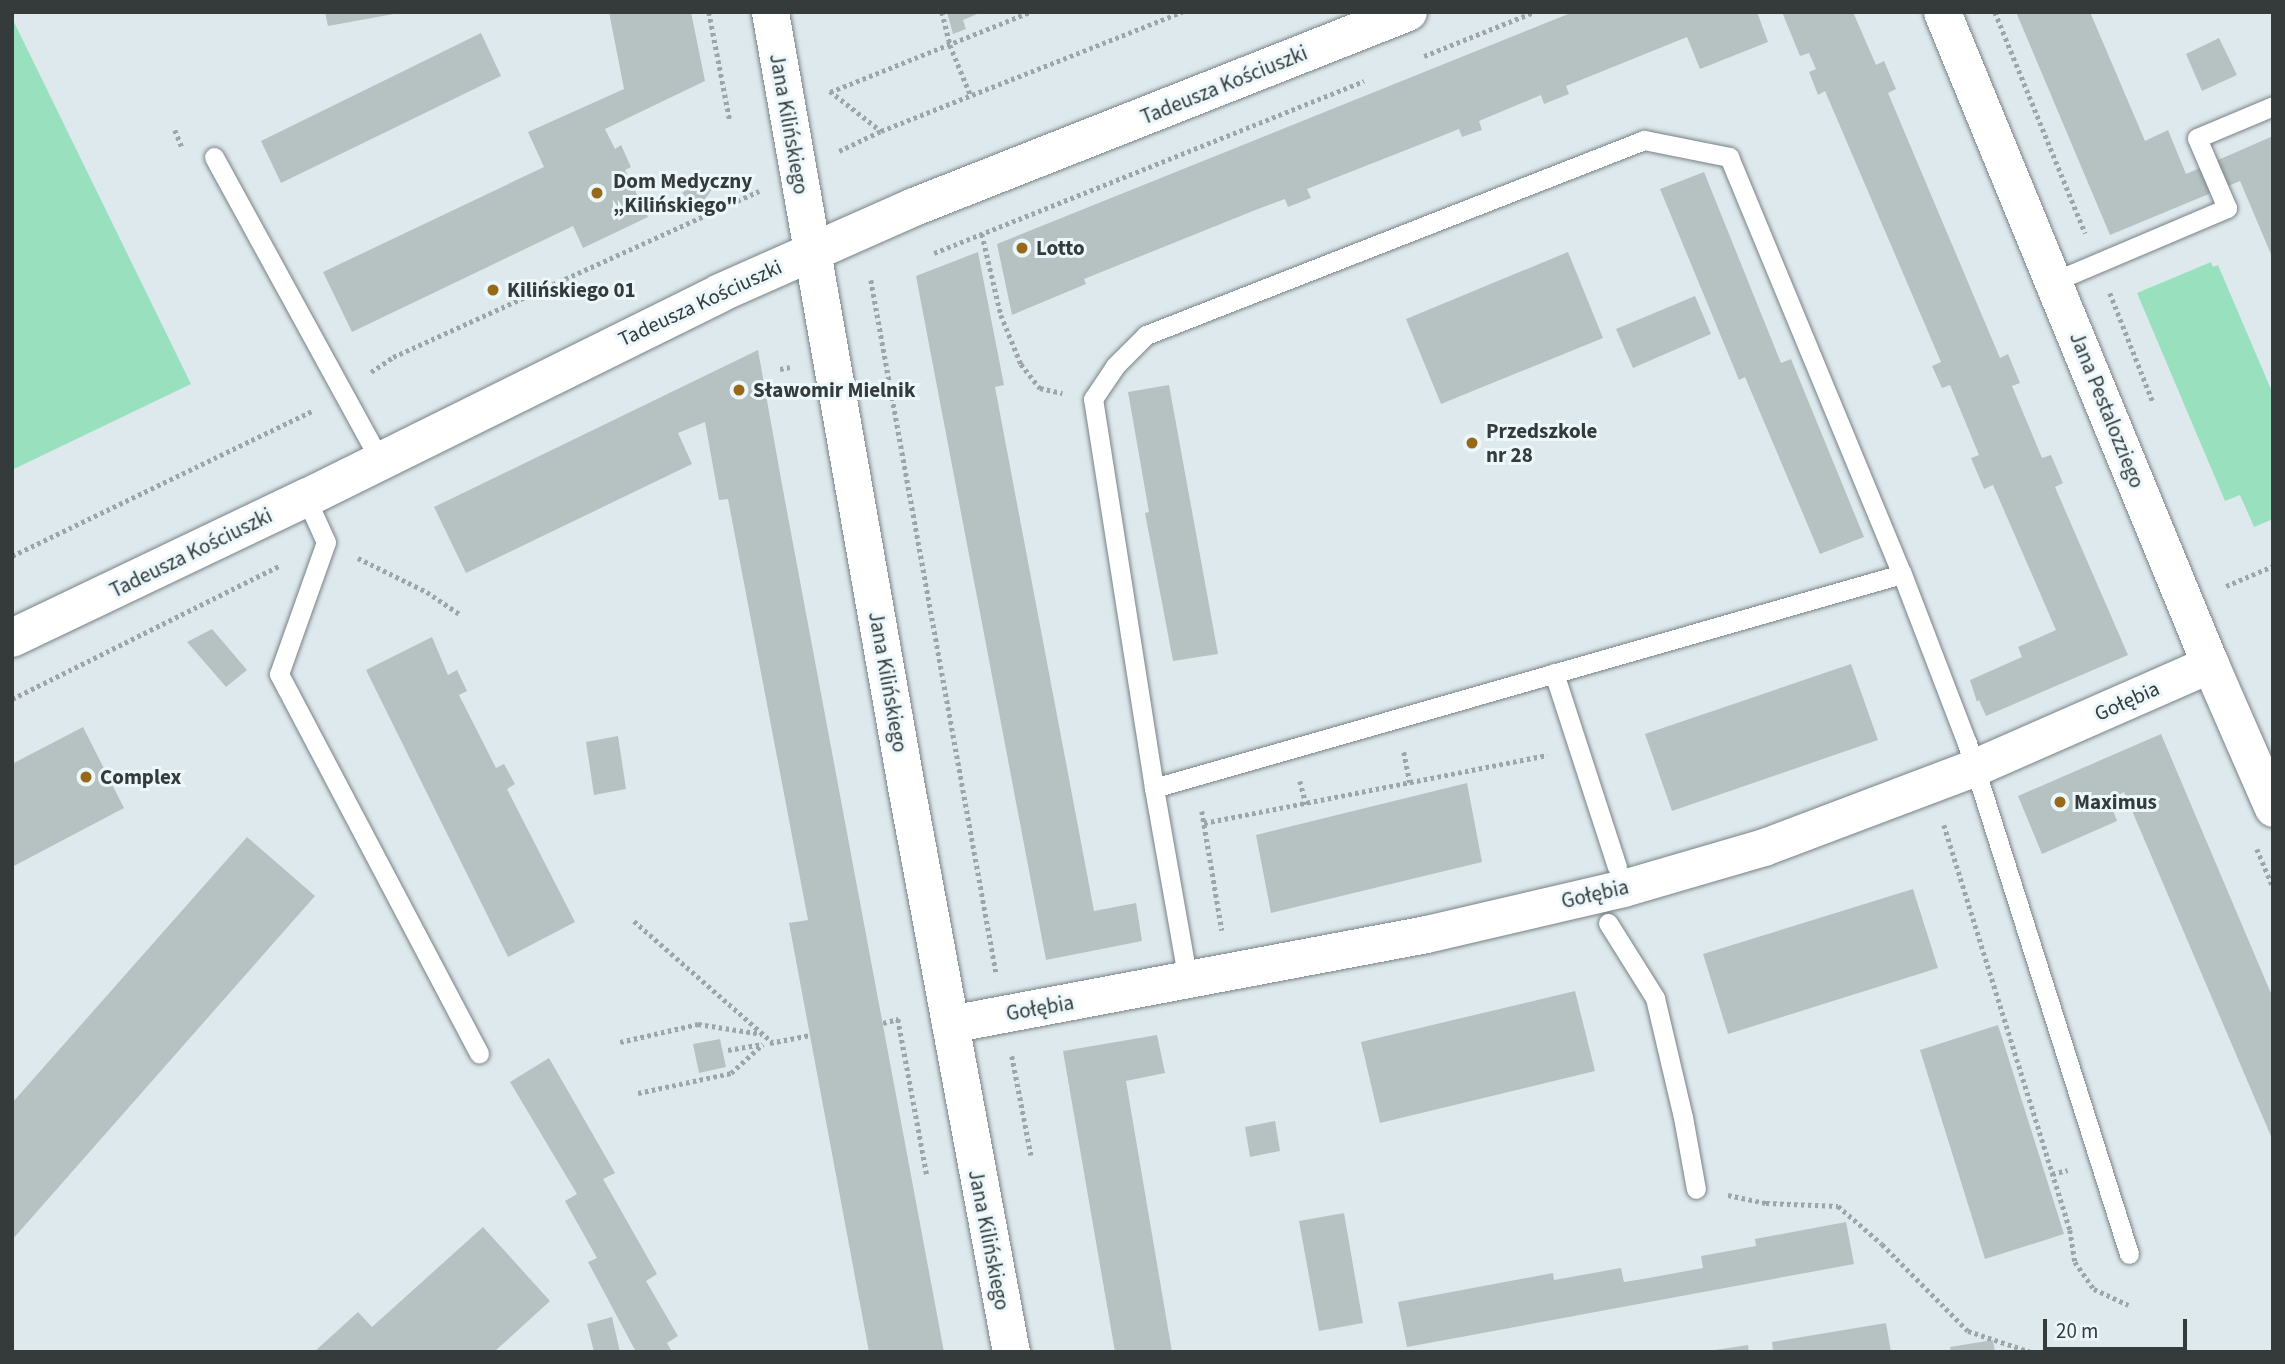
<!DOCTYPE html>
<meta charset="utf-8">
<style>
body{margin:0}
#map{position:relative;width:2285px;height:1364px;overflow:hidden;background:#dee9ed;font-family:"Source Sans 3",sans-serif}
div>[style]{position:absolute}
[style*='--x']{left:calc(var(--x)*1px);top:calc(var(--y)*1px);width:calc(var(--w)*1px);rotate:calc(var(--a)*1deg)}
.green>*{inset:0;background:#99e1be}
.building>*{inset:0;background:#b6c2c2}
.path>*{height:4.5px;margin-top:-2.25px;transform-origin:0;background:repeating-linear-gradient(90deg,#9da5a8 0 3.5px,transparent 0 7px)}
.roads{filter:drop-shadow(0 0 2px #788286) drop-shadow(0 0 2px #788286)}
.service>*{height:19px;margin:-9.5px;padding:0 9.5px;transform-origin:9.5px;border-radius:9.5px;background:#fff}
.minor>*{height:37px;margin:-18.5px;padding:0 18.5px;transform-origin:18.5px;border-radius:18.5px;background:#fff}
.tertiary>*{height:38px;margin:-19px;padding:0 19px;transform-origin:19px;border-radius:19px;background:#fff}
.dots>*{width:19px;height:19px;translate:-50% -50%;box-sizing:border-box;border:4px solid #ebf7fb;border-radius:50%}
span{translate:-50% -50%;white-space:nowrap;text-align:center;line-height:1.15;-webkit-text-stroke:6px #ebf7fb;paint-order:stroke}
.street-label{font-size:21px;color:#353a3b}
.poi-label{font-size:21px;color:#353a3b;font-weight:700}
.left{translate:0 -50%;text-align:left}
.frame{position:absolute;inset:0;border:14px solid #353a3b;pointer-events:none}
.scale{position:absolute;left:2043px;top:1319px;width:144px;height:32px;box-sizing:border-box;border:4px solid #353a3b;border-top:0;padding-left:9px;font-size:21px;line-height:24px;white-space:nowrap;color:#353a3b;-webkit-text-stroke:5px #ebf7fb;paint-order:stroke}
</style>
<div id="map">
<div class="green">
<div style="clip-path:polygon(12px 18px,191px 384px,14px 469px,12px 466px)"></div>
<div style="clip-path:polygon(2211px 262px,2213px 267px,2218px 265px,2273px 394px,2273px 519px,2254px 527px,2240px 495px,2225px 501px,2137px 293px)"></div>
</div>
<div class="building">
<div style="clip-path:polygon(325px 12px,394px 12px,394px 14px,328px 26px)"></div>
<div style="clip-path:polygon(609px 12px,691px 12px,705px 81px,605px 129px,615px 149px,621px 145px,631px 167px,625px 170px,648px 217px,583px 248px,573px 226px,352px 332px,323px 272px,544px 167px,528px 132px,624px 89px)"></div>
<div style="clip-path:polygon(947px 12px,982px 12px,963px 20px,966px 29px,953px 34px)"></div>
<div style="clip-path:polygon(1573px 12px,1757px 12px,1768px 42px,1700px 69px,1687px 37px,1566px 86px,1569px 94px,1544px 104px,1541px 95px,1479px 121px,1482px 130px,1462px 137px,1459px 129px,1429px 141px,1307px 189px,1311px 198px,1288px 207px,1285px 199px,1258px 209px,1084px 279px,1086px 284px,1012px 315px,997px 244px)"></div>
<div style="clip-path:polygon(1782px 12px,1853px 12px,1876px 65px,1884px 61px,1896px 89px,1888px 93px,2000px 358px,2008px 354px,2020px 383px,2012px 386px,2042px 458px,2051px 455px,2063px 483px,2055px 487px,2128px 655px,1986px 716px,1979px 700px,1977px 702px,1970px 680px,2022px 657px,2018px 647px,2056px 630px,1993px 485px,1984px 489px,1971px 458px,1979px 455px,1950px 385px,1942px 388px,1932px 366px,1941px 362px,1825px 91px,1818px 95px,1809px 72px,1816px 69px,1809px 53px,1800px 56px)"></div>
<div style="clip-path:polygon(2016px 12px,2090px 12px,2145px 141px,2168px 130px,2186px 174px,2273px 136px,2273px 259px,2240px 181px,2110px 235px)"></div>
<div style="clip-path:polygon(481px 33px,501px 76px,281px 183px,261px 141px)"></div>
<div style="clip-path:polygon(2219px 38px,2237px 75px,2202px 91px,2186px 54px)"></div>
<div style="clip-path:polygon(1704px 172px,1781px 363px,1791px 359px,1864px 537px,1820px 554px,1745px 377px,1739px 380px,1660px 189px)"></div>
<div style="clip-path:polygon(695px 175px,713px 188px,700px 206px,682px 194px)"></div>
<div style="clip-path:polygon(978px 252px,1004px 385px,995px 387px,1094px 911px,1136px 903px,1142px 941px,1046px 960px,916px 276px)"></div>
<div style="clip-path:polygon(1568px 252px,1603px 338px,1441px 404px,1406px 319px)"></div>
<div style="clip-path:polygon(1695px 296px,1711px 334px,1633px 368px,1616px 329px)"></div>
<div style="clip-path:polygon(758px 350px,783px 490px,944px 1352px,869px 1352px,789px 923px,808px 920px,728px 499px,719px 500px,705px 422px,678px 433px,692px 464px,466px 573px,434px 507px)"></div>
<div style="clip-path:polygon(1169px 385px,1218px 654px,1173px 661px,1145px 513px,1149px 512px,1128px 392px)"></div>
<div style="clip-path:polygon(212px 629px,247px 670px,226px 687px,187px 642px)"></div>
<div style="clip-path:polygon(432px 637px,448px 675px,457px 670px,467px 691px,459px 695px,496px 768px,504px 764px,515px 784px,507px 789px,575px 922px,508px 957px,366px 670px)"></div>
<div style="clip-path:polygon(1851px 664px,1878px 740px,1672px 811px,1645px 734px)"></div>
<div style="clip-path:polygon(83px 727px,124px 808px,12px 867px,12px 764px)"></div>
<div style="clip-path:polygon(2161px 734px,2273px 998px,2273px 1141px,2124px 792px,2109px 800px,2117px 821px,2042px 854px,2018px 796px)"></div>
<div style="clip-path:polygon(618px 736px,626px 789px,594px 795px,586px 742px)"></div>
<div style="clip-path:polygon(1467px 783px,1482px 862px,1271px 913px,1256px 835px)"></div>
<div style="clip-path:polygon(247px 837px,315px 896px,12px 1240px,12px 1103px)"></div>
<div style="clip-path:polygon(1913px 889px,1938px 968px,1728px 1034px,1703px 954px)"></div>
<div style="clip-path:polygon(1575px 991px,1595px 1071px,1380px 1123px,1361px 1042px)"></div>
<div style="clip-path:polygon(1998px 1025px,2064px 1234px,1985px 1259px,1920px 1050px)"></div>
<div style="clip-path:polygon(1157px 1035px,1165px 1073px,1126px 1081px,1172px 1352px,1115px 1352px,1063px 1051px)"></div>
<div style="clip-path:polygon(720px 1039px,726px 1067px,699px 1073px,693px 1044px)"></div>
<div style="clip-path:polygon(549px 1058px,615px 1173px,603px 1179px,657px 1274px,646px 1281px,678px 1336px,667px 1343px,672px 1352px,636px 1352px,588px 1262px,597px 1258px,565px 1201px,577px 1194px,510px 1082px)"></div>
<div style="clip-path:polygon(1275px 1121px,1280px 1151px,1250px 1157px,1245px 1127px)"></div>
<div style="clip-path:polygon(1344px 1213px,1363px 1323px,1319px 1331px,1299px 1221px)"></div>
<div style="clip-path:polygon(1846px 1222px,1854px 1264px,1407px 1347px,1398px 1302px,1553px 1273px,1554px 1280px,1621px 1268px,1624px 1282px,1643px 1279px,1703px 1268px,1701px 1256px,1756px 1246px,1755px 1239px)"></div>
<div style="clip-path:polygon(483px 1227px,550px 1301px,494px 1352px,314px 1352px,358px 1312px,372px 1327px)"></div>
<div style="clip-path:polygon(612px 1317px,620px 1352px,594px 1352px,587px 1324px)"></div>
<div style="clip-path:polygon(1886px 1323px,1891px 1352px,1773px 1352px,1772px 1342px)"></div>
<div style="clip-path:polygon(1993px 1340px,1995px 1352px,1951px 1352px,1950px 1347px)"></div>
<div style="clip-path:polygon(1748px 1345px,1749px 1352px,1715px 1352px,1715px 1350px)"></div>
</div>
<div class="path">
<div style="--x:709;--y:12;--w:111;--a:79.1"></div>
<div style="--x:942;--y:12;--w:34;--a:76"></div>
<div style="--x:950;--y:45;--w:55;--a:67.6"></div>
<div style="--x:1995;--y:12;--w:239;--a:67.8"></div>
<div style="--x:1424;--y:56;--w:118;--a:-21.8"></div>
<div style="--x:830;--y:91;--w:65;--a:38.1"></div>
<div style="--x:830;--y:92;--w:215;--a:-21.8"></div>
<div style="--x:175;--y:130;--w:18;--a:68"></div>
<div style="--x:839;--y:151;--w:47;--a:-25.5"></div>
<div style="--x:881;--y:131;--w:324;--a:-21.6"></div>
<div style="--x:982;--y:234;--w:83;--a:76.8"></div>
<div style="--x:1001;--y:315;--w:53;--a:67.8"></div>
<div style="--x:1021;--y:364;--w:31;--a:52"></div>
<div style="--x:1040;--y:388;--w:23;--a:13"></div>
<div style="--x:934;--y:253;--w:463;--a:-21.8"></div>
<div style="--x:871;--y:280;--w:703;--a:79.76"></div>
<div style="--x:2110;--y:293;--w:117;--a:68.5"></div>
<div style="--x:780;--y:369;--w:10;--a:-11"></div>
<div style="--x:371;--y:372;--w:27;--a:-34"></div>
<div style="--x:393;--y:357;--w:402;--a:-24.4"></div>
<div style="--x:12;--y:556;--w:335;--a:-25.8"></div>
<div style="--x:358;--y:558;--w:77;--a:26.2"></div>
<div style="--x:427;--y:592;--w:41;--a:34.1"></div>
<div style="--x:2226;--y:586;--w:51;--a:-23.1"></div>
<div style="--x:12;--y:699;--w:301;--a:-26.5"></div>
<div style="--x:1404;--y:752;--w:31;--a:79"></div>
<div style="--x:1300;--y:781;--w:24;--a:75"></div>
<div style="--x:1202;--y:811;--w:121;--a:80.5"></div>
<div style="--x:1204;--y:823;--w:350;--a:-11.2"></div>
<div style="--x:1944;--y:825;--w:424;--a:72.7"></div>
<div style="--x:2070;--y:1230;--w:32;--a:81"></div>
<div style="--x:2075;--y:1262;--w:33;--a:55"></div>
<div style="--x:2094;--y:1289;--w:38;--a:25"></div>
<div style="--x:2257;--y:849;--w:41;--a:67.2"></div>
<div style="--x:634;--y:921;--w:184;--a:41.2"></div>
<div style="--x:883;--y:1023;--w:16;--a:-15"></div>
<div style="--x:898;--y:1019;--w:159;--a:79.5"></div>
<div style="--x:620;--y:1042;--w:80;--a:-13"></div>
<div style="--x:698;--y:1024;--w:65;--a:8.9"></div>
<div style="--x:770;--y:1043;--w:41;--a:-11.3"></div>
<div style="--x:728;--y:1050;--w:34;--a:-10"></div>
<div style="--x:1012;--y:1056;--w:101;--a:79.1"></div>
<div style="--x:638;--y:1093;--w:95;--a:-12.1"></div>
<div style="--x:731;--y:1073;--w:43;--a:-42.2"></div>
<div style="--x:2052;--y:1174;--w:16;--a:-14"></div>
<div style="--x:1728;--y:1195;--w:39;--a:12"></div>
<div style="--x:1766;--y:1203;--w:72;--a:2.4"></div>
<div style="--x:1838;--y:1206;--w:58;--a:40.8"></div>
<div style="--x:1882;--y:1244;--w:122;--a:45.3"></div>
<div style="--x:1968;--y:1331;--w:66;--a:18.4"></div>
</div>
<div class="roads">
<div class="service">
<div style="--x:214;--y:157;--w:345;--a:61.3"></div>
<div style="--x:2055;--y:281;--w:187;--a:-23"></div>
<div style="--x:2227;--y:208;--w:76;--a:-113.2"></div>
<div style="--x:2197;--y:138;--w:82;--a:-22.8"></div>
<div style="--x:306;--y:498;--w:48;--a:65.6"></div>
<div style="--x:326;--y:542;--w:140;--a:109.6"></div>
<div style="--x:279;--y:674;--w:429;--a:62.2"></div>
<div style="--x:1554;--y:673;--w:204;--a:72"></div>
<div style="--x:1154;--y:788;--w:778;--a:-15.97"></div>
<div style="--x:1608;--y:923;--w:89;--a:57.9"></div>
<div style="--x:1655;--y:998;--w:122;--a:76.8"></div>
<div style="--x:1683;--y:1117;--w:73;--a:79.8"></div>
<div style="--x:1188;--y:981;--w:196;--a:-100"></div>
<div style="--x:1154;--y:788;--w:394;--a:-98.9"></div>
<div style="--x:1093;--y:399;--w:40;--a:-56"></div>
<div style="--x:1115;--y:366;--w:44;--a:-45"></div>
<div style="--x:1146;--y:335;--w:535;--a:-21.38"></div>
<div style="--x:1644;--y:140;--w:87;--a:11.3"></div>
<div style="--x:1729;--y:157;--w:451;--a:67.5"></div>
<div style="--x:1902;--y:574;--w:181;--a:69"></div>
<div style="--x:1967;--y:743;--w:536;--a:72.41"></div>
</div>
<div class="minor">
<div style="--x:770;--y:12;--w:792;--a:80.04"></div>
<div style="--x:907;--y:792;--w:570;--a:79.48"></div>
<div style="--x:1942;--y:12;--w:705;--a:67.66"></div>
<div style="--x:2210;--y:664;--w:157;--a:66.4"></div>
<div style="--x:950;--y:1024;--w:484;--a:-10.7"></div>
<div style="--x:1426;--y:934;--w:202;--a:-13.1"></div>
<div style="--x:1623;--y:888;--w:147;--a:-16.2"></div>
<div style="--x:1764;--y:847;--w:223;--a:-20.7"></div>
<div style="--x:1973;--y:768;--w:259;--a:-23.7"></div>
</div>
<div class="tertiary">
<div style="--x:12;--y:638;--w:326;--a:-25.5"></div>
<div style="--x:306;--y:498;--w:462;--a:-26.3"></div>
<div style="--x:720;--y:293;--w:212;--a:-23.9"></div>
<div style="--x:914;--y:207;--w:531;--a:-21.54"></div>
</div>
</div>
<div class="dots">
<div style="left:597px;top:193px;background:#976918"></div>
<div style="left:1022px;top:248px;background:#976918"></div>
<div style="left:493px;top:290px;background:#976918"></div>
<div style="left:739px;top:390px;background:#976918"></div>
<div style="left:1472px;top:443px;background:#976918"></div>
<div style="left:86px;top:777px;background:#976918"></div>
<div style="left:2060px;top:802px;background:#976918"></div>
</div>
<div class="street-label">
<span style="left:1224px;top:85px;rotate:-22deg">Tadeusza Kościuszki</span>
<span style="left:789px;top:124px;rotate:80deg">Jana Kilińskiego</span>
<span style="left:700px;top:303px;rotate:-25deg">Tadeusza Kościuszki</span>
<span style="left:2107px;top:410px;rotate:68deg">Jana Pestalozziego</span>
<span style="left:191px;top:553px;rotate:-26deg">Tadeusza Kościuszki</span>
<span style="left:888px;top:682px;rotate:80deg">Jana Kilińskiego</span>
<span style="left:2127px;top:701px;rotate:-24deg">Gołębia</span>
<span style="left:1595px;top:894px;rotate:-13deg">Gołębia</span>
<span style="left:1040px;top:1008px;rotate:-10deg">Gołębia</span>
<span style="left:989px;top:1240px;rotate:79deg">Jana Kilińskiego</span>
</div>
<div class="poi-label">
<span class="left" style="left:613px;top:193px">Dom Medyczny<br>„Kilińskiego"</span>
<span class="left" style="left:1036px;top:248px">Lotto</span>
<span class="left" style="left:507px;top:290px">Kilińskiego 01</span>
<span class="left" style="left:753px;top:390px">Sławomir Mielnik</span>
<span class="left" style="left:1486px;top:443px">Przedszkole<br>nr 28</span>
<span class="left" style="left:100px;top:777px">Complex</span>
<span class="left" style="left:2074px;top:802px">Maximus</span>
</div>
<div class="frame"></div>
<div class="scale">20 m</div>
</div>
